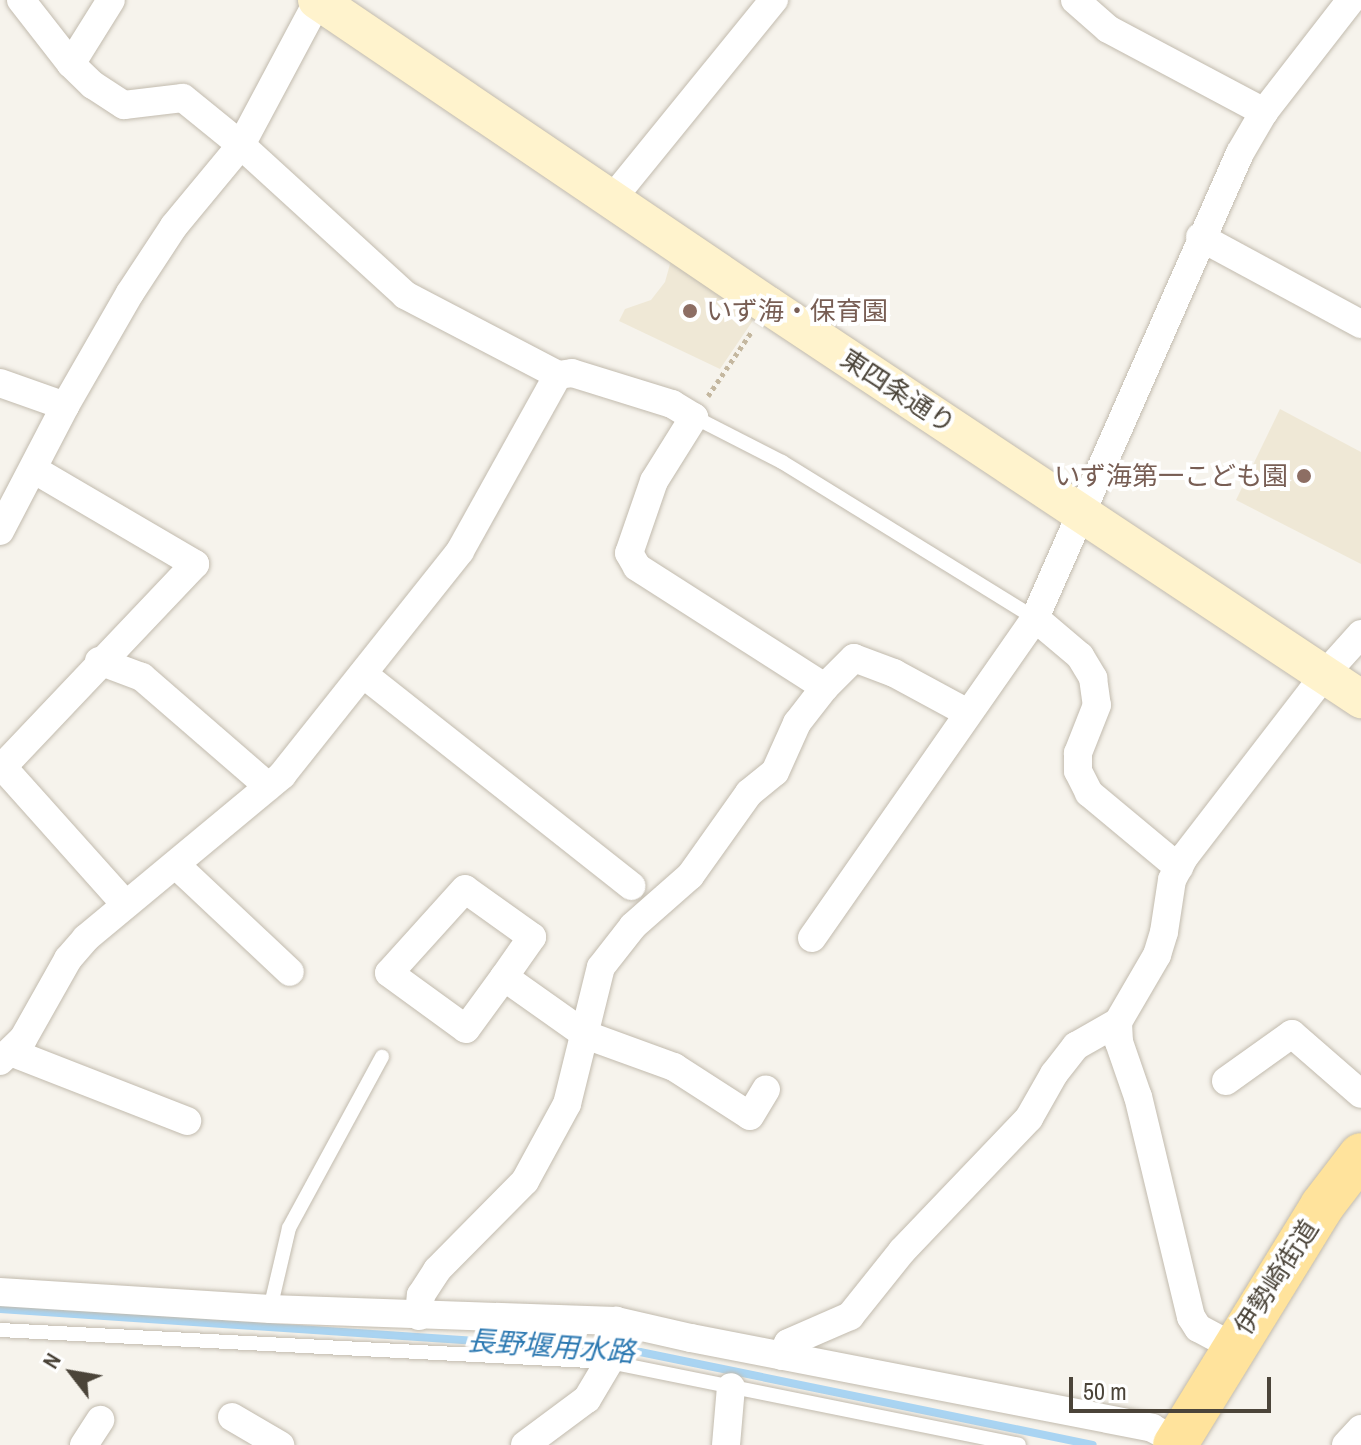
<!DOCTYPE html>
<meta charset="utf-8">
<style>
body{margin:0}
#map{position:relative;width:1361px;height:1445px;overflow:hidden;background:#f6f3ec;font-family:"Archivo Narrow","Noto Sans JP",sans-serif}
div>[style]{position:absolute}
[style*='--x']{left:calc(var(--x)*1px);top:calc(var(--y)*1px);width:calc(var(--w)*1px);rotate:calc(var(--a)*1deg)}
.education>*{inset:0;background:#efe8d6}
.stream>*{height:8px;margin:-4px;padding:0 4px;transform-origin:4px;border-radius:4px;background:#a9d4f2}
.path>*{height:5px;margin-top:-2.5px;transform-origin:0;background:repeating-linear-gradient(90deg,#c4b79f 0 4px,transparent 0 8px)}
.roads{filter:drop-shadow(0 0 2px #c2bbae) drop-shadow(0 0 2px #c2bbae)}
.lane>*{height:14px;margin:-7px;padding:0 7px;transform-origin:7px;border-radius:7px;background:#fff}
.street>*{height:28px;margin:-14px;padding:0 14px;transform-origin:14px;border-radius:14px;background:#fff}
.secondary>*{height:38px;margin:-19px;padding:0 19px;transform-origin:19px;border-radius:19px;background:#fff3cd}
.primary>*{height:44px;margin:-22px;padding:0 22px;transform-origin:22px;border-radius:22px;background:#ffe39c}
.dots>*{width:22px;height:22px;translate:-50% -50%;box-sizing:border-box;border:4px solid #fff;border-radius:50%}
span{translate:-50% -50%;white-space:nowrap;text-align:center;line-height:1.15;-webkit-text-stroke:8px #fff;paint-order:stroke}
.education-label{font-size:26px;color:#785e54}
.left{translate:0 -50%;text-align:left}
.right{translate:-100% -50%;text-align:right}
.street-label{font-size:26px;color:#4b4439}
.water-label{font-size:28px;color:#2e7ab2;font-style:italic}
.north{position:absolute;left:32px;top:1333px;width:80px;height:80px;-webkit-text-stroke:6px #fff;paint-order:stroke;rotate:301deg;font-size:22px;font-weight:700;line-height:32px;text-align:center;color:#4b4439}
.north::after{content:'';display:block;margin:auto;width:28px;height:36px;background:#4b4439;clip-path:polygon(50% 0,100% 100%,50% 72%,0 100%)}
.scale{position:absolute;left:1069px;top:1377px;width:202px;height:36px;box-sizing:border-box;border:4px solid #4b4439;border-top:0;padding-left:10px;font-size:24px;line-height:28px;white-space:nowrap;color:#4b4439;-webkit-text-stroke:6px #fff;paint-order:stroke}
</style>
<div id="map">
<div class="education">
<div style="clip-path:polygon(672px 257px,758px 313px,720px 369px,619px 321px,625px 309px,651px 300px,665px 282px)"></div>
<div style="clip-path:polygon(1280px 409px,1361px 452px,1361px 564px,1236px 500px)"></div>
</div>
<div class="stream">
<div style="--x:0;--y:1309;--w:641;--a:3.84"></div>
<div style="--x:640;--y:1352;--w:462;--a:11.6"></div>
</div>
<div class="path">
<div style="--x:708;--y:396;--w:78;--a:-55.9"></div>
</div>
<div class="roads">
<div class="lane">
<div style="--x:694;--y:417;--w:99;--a:27.1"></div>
<div style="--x:782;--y:462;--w:297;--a:31.7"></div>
<div style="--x:270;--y:1309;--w:83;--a:-76.8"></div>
<div style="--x:289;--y:1228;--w:195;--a:-61.5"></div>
<div style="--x:0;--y:1330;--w:610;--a:3.01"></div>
<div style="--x:609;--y:1362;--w:418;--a:11.4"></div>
</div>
<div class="street">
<div style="--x:21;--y:0;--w:81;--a:52"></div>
<div style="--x:71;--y:64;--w:30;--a:44"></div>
<div style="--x:93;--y:85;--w:37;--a:33"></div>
<div style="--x:124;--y:105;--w:59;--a:-6.8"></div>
<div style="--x:183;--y:98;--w:75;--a:39"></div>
<div style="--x:241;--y:145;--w:222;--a:42.4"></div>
<div style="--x:405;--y:295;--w:173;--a:27.6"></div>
<div style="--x:558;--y:375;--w:14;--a:-8"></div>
<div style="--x:572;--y:373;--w:105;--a:17.2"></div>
<div style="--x:672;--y:404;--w:26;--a:31"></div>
<div style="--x:694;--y:417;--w:75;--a:122"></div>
<div style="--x:654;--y:481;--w:76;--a:109.1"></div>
<div style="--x:629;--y:553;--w:16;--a:60"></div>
<div style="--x:637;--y:567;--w:223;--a:32.6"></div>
<div style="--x:1075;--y:0;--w:44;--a:41.3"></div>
<div style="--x:1108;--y:29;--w:177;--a:28"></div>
<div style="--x:71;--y:64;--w:75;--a:-58"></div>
<div style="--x:612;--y:199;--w:257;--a:-50.9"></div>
<div style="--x:1200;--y:237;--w:183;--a:28.4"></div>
<div style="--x:0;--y:383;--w:69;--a:19.5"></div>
<div style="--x:65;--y:406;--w:130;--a:-60.1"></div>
<div style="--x:130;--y:293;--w:80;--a:-56.7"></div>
<div style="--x:174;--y:226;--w:105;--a:-50.4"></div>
<div style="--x:241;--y:145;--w:163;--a:-61.9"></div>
<div style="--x:33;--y:469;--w:188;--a:30.4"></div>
<div style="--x:195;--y:564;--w:274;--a:133.5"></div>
<div style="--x:6;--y:763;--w:10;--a:79"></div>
<div style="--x:8;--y:773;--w:176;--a:48.2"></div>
<div style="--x:0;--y:531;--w:141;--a:-62.5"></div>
<div style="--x:1035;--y:618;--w:59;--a:40.2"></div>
<div style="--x:1080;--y:656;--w:26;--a:59"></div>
<div style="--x:1093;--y:678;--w:27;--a:82"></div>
<div style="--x:1097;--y:705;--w:52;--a:111.6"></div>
<div style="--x:1078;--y:753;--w:18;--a:90"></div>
<div style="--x:1078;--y:771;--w:25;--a:63"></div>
<div style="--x:1089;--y:793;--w:117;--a:39.8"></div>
<div style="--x:99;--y:661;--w:46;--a:20.4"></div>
<div style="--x:142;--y:677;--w:167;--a:40.9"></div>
<div style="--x:363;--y:674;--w:342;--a:38.3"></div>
<div style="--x:176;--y:865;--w:156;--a:43.2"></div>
<div style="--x:812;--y:938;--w:390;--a:-55.1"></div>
<div style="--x:1035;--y:618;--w:508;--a:-66.21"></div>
<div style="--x:1240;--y:153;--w:48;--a:-59.7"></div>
<div style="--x:1264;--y:112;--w:142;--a:-52.2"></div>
<div style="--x:504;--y:977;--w:49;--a:-55"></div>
<div style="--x:532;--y:937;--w:82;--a:-144.4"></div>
<div style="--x:465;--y:889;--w:113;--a:132.1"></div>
<div style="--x:389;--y:973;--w:95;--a:36"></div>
<div style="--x:466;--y:1029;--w:64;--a:-53.8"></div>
<div style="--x:504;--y:977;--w:100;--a:35.3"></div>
<div style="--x:586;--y:1035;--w:94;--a:20"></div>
<div style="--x:674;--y:1067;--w:90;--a:32.8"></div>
<div style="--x:750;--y:1116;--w:31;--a:-59"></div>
<div style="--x:13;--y:1053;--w:187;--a:21.3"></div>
<div style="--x:0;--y:1061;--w:32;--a:-44"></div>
<div style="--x:23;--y:1039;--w:92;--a:-60.6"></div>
<div style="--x:68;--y:959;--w:28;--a:-49"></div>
<div style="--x:86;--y:938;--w:255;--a:-39.7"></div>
<div style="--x:282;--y:775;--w:286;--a:-51.5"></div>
<div style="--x:460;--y:551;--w:201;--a:-60.9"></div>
<div style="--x:1226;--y:1081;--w:81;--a:-35.5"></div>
<div style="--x:1292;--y:1034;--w:91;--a:41"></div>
<div style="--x:0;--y:1292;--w:271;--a:3.6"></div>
<div style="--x:270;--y:1309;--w:346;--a:2"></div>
<div style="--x:616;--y:1321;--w:77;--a:12.8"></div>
<div style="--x:691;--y:1338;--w:470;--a:11"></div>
<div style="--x:1152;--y:1428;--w:36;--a:28"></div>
<div style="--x:419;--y:1316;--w:21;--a:-85"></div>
<div style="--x:421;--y:1295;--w:30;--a:-57"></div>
<div style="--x:437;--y:1270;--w:125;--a:-45.3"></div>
<div style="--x:525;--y:1181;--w:88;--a:-61.4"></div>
<div style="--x:567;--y:1104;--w:141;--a:-76.1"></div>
<div style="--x:601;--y:967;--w:52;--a:-52"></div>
<div style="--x:633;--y:926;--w:76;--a:-41.3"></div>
<div style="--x:690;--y:876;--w:102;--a:-54.6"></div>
<div style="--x:749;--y:793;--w:33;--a:-39"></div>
<div style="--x:775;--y:772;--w:54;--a:-65.8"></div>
<div style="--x:797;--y:723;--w:46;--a:-52.1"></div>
<div style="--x:825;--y:687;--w:41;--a:-45"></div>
<div style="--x:854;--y:658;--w:43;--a:20.6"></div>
<div style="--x:894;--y:673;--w:84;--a:28.4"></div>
<div style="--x:1232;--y:1346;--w:38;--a:-152"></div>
<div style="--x:1198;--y:1328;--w:13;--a:-122"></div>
<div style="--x:1191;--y:1317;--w:226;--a:-103.5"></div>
<div style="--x:1138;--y:1097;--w:58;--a:-109.1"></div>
<div style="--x:1119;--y:1042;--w:20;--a:-93"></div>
<div style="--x:1118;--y:1022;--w:78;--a:-59.8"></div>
<div style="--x:1157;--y:955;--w:24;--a:-73"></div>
<div style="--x:1164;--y:932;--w:53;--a:-81.3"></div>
<div style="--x:1172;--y:880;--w:27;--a:-62"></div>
<div style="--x:1185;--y:856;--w:230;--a:-52.4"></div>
<div style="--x:1325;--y:674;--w:54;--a:-48"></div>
<div style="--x:782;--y:1356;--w:14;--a:-65"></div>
<div style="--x:788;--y:1343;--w:68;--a:-23.5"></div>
<div style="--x:850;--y:1316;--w:83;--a:-51.3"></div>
<div style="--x:902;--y:1251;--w:184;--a:-46.3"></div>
<div style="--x:1029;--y:1118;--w:51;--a:-60.4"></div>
<div style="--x:1054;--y:1074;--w:36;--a:-52"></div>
<div style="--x:1076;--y:1046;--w:48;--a:-29.7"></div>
<div style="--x:232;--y:1417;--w:56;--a:30.3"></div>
<div style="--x:84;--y:1445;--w:30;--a:-57"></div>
<div style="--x:525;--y:1445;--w:77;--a:-36.6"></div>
<div style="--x:587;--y:1399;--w:43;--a:-59.3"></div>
<div style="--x:609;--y:1362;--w:42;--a:-80.3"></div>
<div style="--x:726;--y:1445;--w:58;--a:-85.1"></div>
<div style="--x:1346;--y:1445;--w:22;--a:-47"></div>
</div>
<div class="secondary">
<div style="--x:317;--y:0;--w:546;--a:34.1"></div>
<div style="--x:769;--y:306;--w:711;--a:33.58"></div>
</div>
<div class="primary">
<div style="--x:1175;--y:1445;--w:281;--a:-58.4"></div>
<div style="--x:1322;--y:1206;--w:64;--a:-52.6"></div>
</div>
</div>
<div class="dots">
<div style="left:690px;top:311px;background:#8d6e63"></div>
<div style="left:1304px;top:476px;background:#8d6e63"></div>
</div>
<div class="education-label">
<span class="left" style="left:706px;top:311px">いず海・保育園</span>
<span class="right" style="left:1288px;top:476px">いず海第一こども園</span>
</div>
<div class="street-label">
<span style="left:898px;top:391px;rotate:33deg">東四条通り</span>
<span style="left:1276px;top:1277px;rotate:-57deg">伊勢崎街道</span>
</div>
<div class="water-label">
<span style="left:551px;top:1346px;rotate:4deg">長野堰用水路</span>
</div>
<div class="north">N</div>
<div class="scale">50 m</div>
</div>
